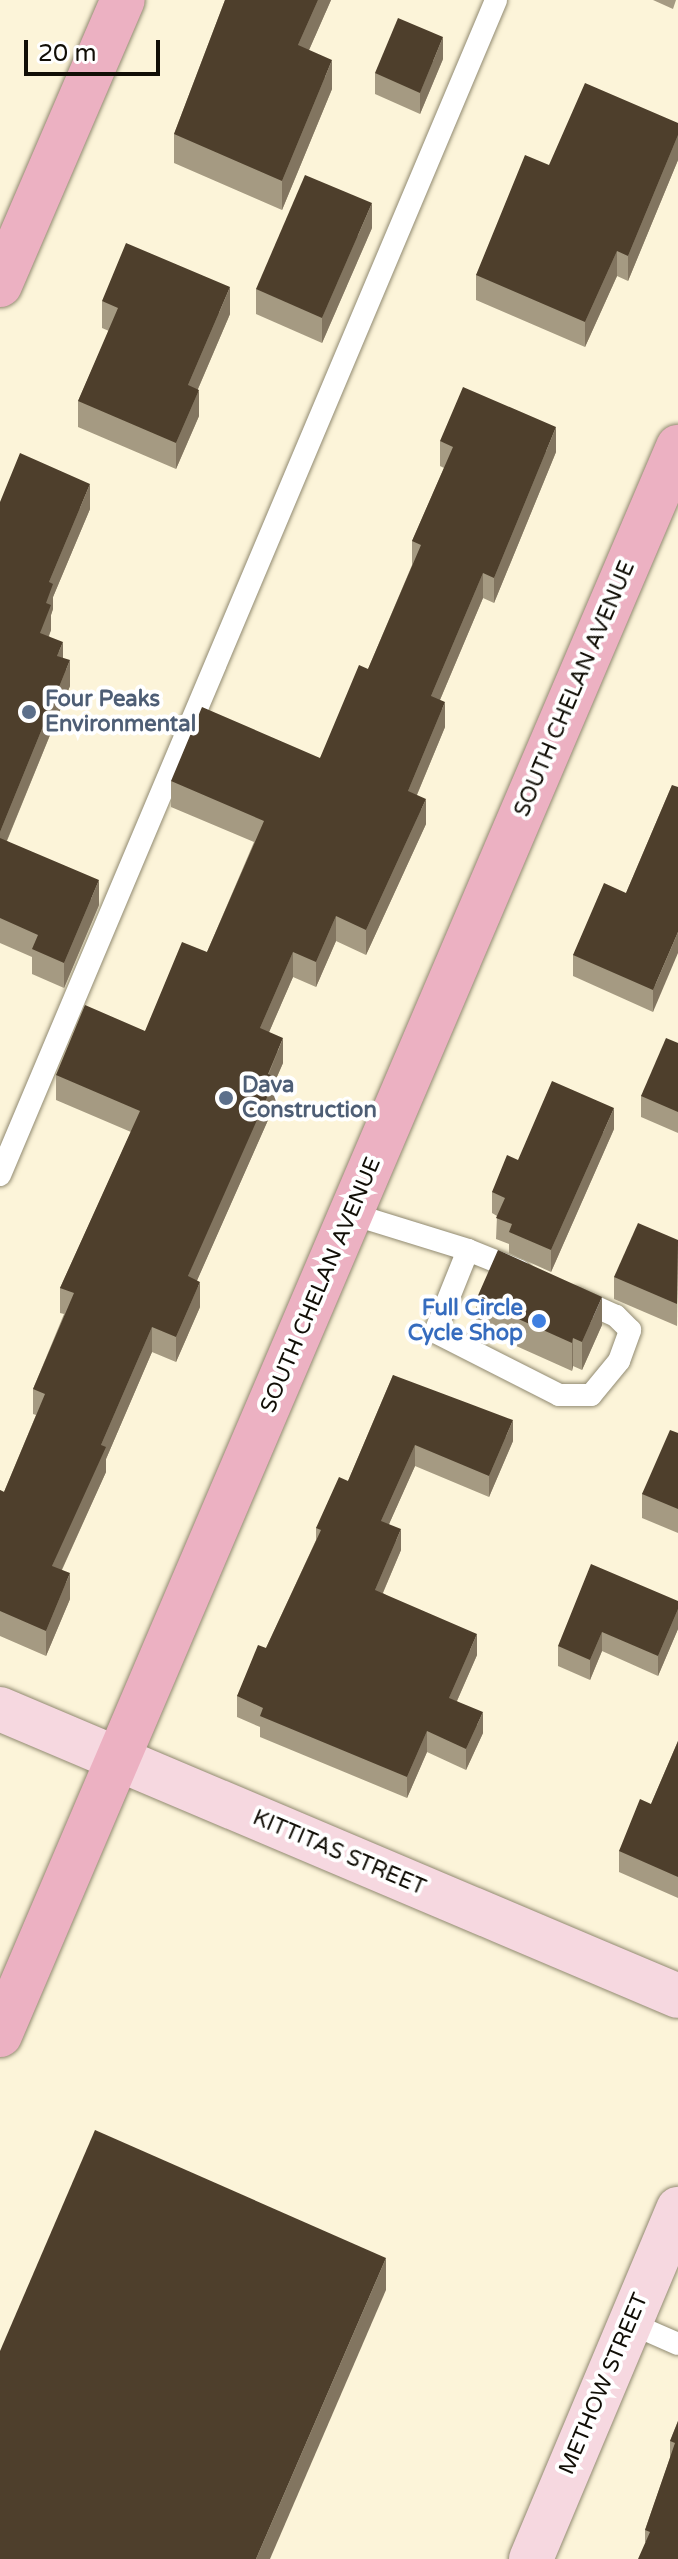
<!DOCTYPE html>
<style>
body{margin:0}
#map{position:relative;width:678px;height:2559px;overflow:hidden;background:#fcf4d9;font-family:"Varela Round",sans-serif}
div>[style]{position:absolute}
[style*='--x']{left:calc(var(--x)*1px);top:calc(var(--y)*1px);width:calc(var(--w)*1px);rotate:calc(var(--a)*1deg)}
.roads{filter:drop-shadow(0 0 2px #918a71) drop-shadow(0 0 2px #918a71)}
.lane>*{height:22px;margin:-11px;padding:0 11px;transform-origin:11px;border-radius:11px;background:#fff}
.secondary>*{height:44px;margin:-22px;padding:0 22px;transform-origin:22px;border-radius:22px;background:#f6d8e0}
.primary>*{height:44px;margin:-22px;padding:0 22px;transform-origin:22px;border-radius:22px;background:#ecb1c2}
.wall>*{inset:0;background:#a59a82}
.shaded-wall>*{inset:0;background:#827560}
.building>*{inset:0;background:#4e3f2c}
.dots>*{width:22px;height:22px;translate:-50% -50%;box-sizing:border-box;border:4px solid #fff;border-radius:50%}
span{translate:-50% -50%;white-space:nowrap;text-align:center;line-height:1.15;-webkit-text-stroke:8px #fff;paint-order:stroke}
.street-label{font-size:22px;color:#110e06}
.service-label{font-size:22px;color:#4e5e75;font-weight:700}
.left{translate:0 -50%;text-align:left}
.shop-label{font-size:22px;color:#366cbe;font-weight:700}
.right{translate:-100% -50%;text-align:right}
.scale{position:absolute;left:24px;top:40px;width:136px;height:36px;box-sizing:border-box;border:4px solid #110e06;border-top:0;padding-left:10px;font-size:24px;line-height:28px;white-space:nowrap;color:#110e06;-webkit-text-stroke:6px #fff;paint-order:stroke}
</style>
<div id="map">
<div class="roads">
<div class="lane">
<div style="--x:0;--y:1175;--w:1275;--a:-67.11"></div>
<div style="--x:352;--y:1214;--w:121;--a:17.2"></div>
<div style="--x:468;--y:1250;--w:88;--a:111.9"></div>
<div style="--x:435;--y:1332;--w:139;--a:26.9"></div>
<div style="--x:559;--y:1395;--w:32;--a:0"></div>
<div style="--x:591;--y:1395;--w:44;--a:-50.5"></div>
<div style="--x:619;--y:1361;--w:33;--a:-70"></div>
<div style="--x:630;--y:1330;--w:20;--a:-135"></div>
<div style="--x:616;--y:1316;--w:44;--a:-155.8"></div>
<div style="--x:468;--y:1250;--w:56;--a:22"></div>
<div style="--x:630;--y:2323;--w:52;--a:23.6"></div>
</div>
<div class="secondary">
<div style="--x:0;--y:1709;--w:736;--a:22.94"></div>
<div style="--x:531;--y:2559;--w:380;--a:-67.2"></div>
</div>
<div class="primary">
<div style="--x:0;--y:285;--w:310;--a:-66.7"></div>
<div style="--x:0;--y:2035;--w:1727;--a:-66.88"></div>
</div>
</div>
<div class="wall">
<div style="clip-path:polygon(225px 0,331px 0,309px 50px,332px 89px,282px 210px,174px 163px,174px 134px)"></div>
<div style="clip-path:polygon(653px 0,676px 0,673px 9px)"></div>
<div style="clip-path:polygon(443px 59px,420px 114px,375px 94px,375px 73px)"></div>
<div style="clip-path:polygon(678px 123px,678px 160px,628px 281px,617px 276px,585px 347px,476px 300px,476px 275px,549px 165px)"></div>
<div style="clip-path:polygon(372px 228px,322px 343px,256px 314px,256px 289px)"></div>
<div style="clip-path:polygon(102px 301px,230px 314px,198px 389px,199px 416px,176px 469px,78px 427px,78px 401px,109px 331px,102px 328px)"></div>
<div style="clip-path:polygon(440px 441px,556px 452px,494px 603px,483px 598px,440px 700px,445px 727px,417px 795px,426px 824px,366px 955px,336px 941px,316px 987px,293px 977px,269px 1032px,283px 1063px,276px 1079px,276px 1102px,197px 1280px,200px 1307px,176px 1362px,152px 1352px,106px 1459px,106px 1472px,62px 1570px,70px 1599px,46px 1656px,0 1636px,0 1490px,4px 1492px,36px 1415px,33px 1414px,33px 1389px,64px 1314px,60px 1313px,60px 1288px,131px 1132px,56px 1100px,56px 1075px,145px 1031px,207px 952px,254px 842px,171px 807px,171px 781px,320px 758px,368px 669px,412px 565px,412px 541px,444px 468px,440px 466px)"></div>
<div style="clip-path:polygon(0 502px,90px 509px,53px 597px,53px 609px,51px 615px,51px 630px,49px 636px,63px 658px,70px 686px,7px 841px,99px 905px,64px 988px,32px 974px,32px 957px,0 943px)"></div>
<div style="clip-path:polygon(672px 785px,653px 1012px,573px 976px,573px 955px,626px 893px)"></div>
<div style="clip-path:polygon(678px 1043px,678px 1133px,641px 1117px,641px 1096px)"></div>
<div style="clip-path:polygon(614px 1129px,551px 1272px,509px 1253px,509px 1244px,496px 1239px,497px 1216px,492px 1213px,492px 1192px,518px 1160px)"></div>
<div style="clip-path:polygon(678px 1240px,677px 1326px,614px 1299px,614px 1277px)"></div>
<div style="clip-path:polygon(476px 1300px,602px 1325px,582px 1370px,573px 1366px,572px 1371px,476px 1328px)"></div>
<div style="clip-path:polygon(393px 1375px,513px 1441px,489px 1497px,415px 1466px,389px 1524px,401px 1550px,383px 1593px,477px 1655px,457px 1701px,483px 1733px,466px 1770px,427px 1752px,407px 1798px,260px 1737px,260px 1727px,237px 1717px,237px 1696px,266px 1648px,316px 1540px,316px 1528px,348px 1481px)"></div>
<div style="clip-path:polygon(678px 1433px,678px 1533px,642px 1518px,642px 1494px)"></div>
<div style="clip-path:polygon(678px 1601px,678px 1629px,658px 1676px,602px 1651px,590px 1680px,558px 1666px,558px 1646px)"></div>
<div style="clip-path:polygon(678px 1741px,678px 1898px,619px 1872px,619px 1851px,651px 1804px)"></div>
<div style="clip-path:polygon(678px 2421px,678px 2559px,645px 2542px,645px 2530px,670px 2458px,670px 2441px)"></div>
</div>
<div class="shaded-wall">
<div style="clip-path:polygon(318px 0,331px 0,298px 75px,298px 45px)"></div>
<div style="clip-path:polygon(443px 37px,443px 59px,420px 114px,420px 93px)"></div>
<div style="clip-path:polygon(332px 60px,332px 89px,282px 210px,282px 181px)"></div>
<div style="clip-path:polygon(678px 135px,678px 160px,628px 281px,628px 256px)"></div>
<div style="clip-path:polygon(372px 203px,372px 228px,322px 343px,322px 318px)"></div>
<div style="clip-path:polygon(617px 251px,617px 276px,585px 347px,585px 322px)"></div>
<div style="clip-path:polygon(230px 287px,230px 314px,188px 412px,188px 385px)"></div>
<div style="clip-path:polygon(199px 390px,199px 416px,176px 469px,176px 443px)"></div>
<div style="clip-path:polygon(556px 427px,556px 452px,494px 603px,494px 578px)"></div>
<div style="clip-path:polygon(90px 484px,90px 509px,53px 597px,53px 609px,51px 615px,51px 630px,40px 658px,40px 633px,49px 582px)"></div>
<div style="clip-path:polygon(483px 573px,483px 598px,431px 721px,431px 696px)"></div>
<div style="clip-path:polygon(63px 642px,63px 668px,57px 656px)"></div>
<div style="clip-path:polygon(70px 660px,70px 686px,0 857px,0 832px)"></div>
<div style="clip-path:polygon(445px 702px,445px 727px,408px 816px,408px 791px)"></div>
<div style="clip-path:polygon(426px 799px,426px 824px,366px 955px,366px 930px)"></div>
<div style="clip-path:polygon(99px 880px,99px 905px,64px 988px,64px 963px)"></div>
<div style="clip-path:polygon(336px 916px,336px 941px,316px 987px,316px 962px)"></div>
<div style="clip-path:polygon(678px 932px,678px 953px,653px 1012px,653px 990px)"></div>
<div style="clip-path:polygon(293px 952px,293px 977px,260px 1053px,260px 1028px)"></div>
<div style="clip-path:polygon(283px 1038px,283px 1063px,276px 1079px,276px 1102px,188px 1301px,188px 1276px)"></div>
<div style="clip-path:polygon(614px 1108px,614px 1129px,551px 1272px,551px 1250px)"></div>
<div style="clip-path:polygon(200px 1282px,200px 1307px,176px 1362px,176px 1337px)"></div>
<div style="clip-path:polygon(602px 1297px,602px 1325px,582px 1370px,582px 1342px)"></div>
<div style="clip-path:polygon(152px 1327px,152px 1352px,106px 1459px,106px 1472px,52px 1591px,52px 1566px,101px 1445px)"></div>
<div style="clip-path:polygon(573px 1338px,573px 1366px,572px 1371px,572px 1343px)"></div>
<div style="clip-path:polygon(513px 1420px,513px 1441px,489px 1497px,489px 1476px)"></div>
<div style="clip-path:polygon(415px 1445px,415px 1466px,381px 1542px,381px 1521px)"></div>
<div style="clip-path:polygon(401px 1529px,401px 1550px,375px 1611px,375px 1590px)"></div>
<div style="clip-path:polygon(70px 1573px,70px 1599px,46px 1656px,46px 1631px)"></div>
<div style="clip-path:polygon(678px 1609px,678px 1629px,658px 1676px,658px 1656px)"></div>
<div style="clip-path:polygon(602px 1632px,602px 1651px,590px 1680px,590px 1660px)"></div>
<div style="clip-path:polygon(477px 1634px,477px 1655px,449px 1719px,449px 1698px)"></div>
<div style="clip-path:polygon(483px 1712px,483px 1733px,466px 1770px,466px 1749px)"></div>
<div style="clip-path:polygon(427px 1731px,427px 1752px,407px 1798px,407px 1777px)"></div>
<div style="clip-path:polygon(386px 2258px,386px 2290px,270px 2559px,256px 2559px)"></div>
</div>
<div class="building">
<div style="clip-path:polygon(225px 0,318px 0,298px 45px,332px 60px,282px 181px,174px 134px)"></div>
<div style="clip-path:polygon(398px 18px,443px 37px,420px 93px,375px 73px)"></div>
<div style="clip-path:polygon(585px 83px,678px 123px,678px 135px,628px 256px,617px 251px,585px 322px,476px 275px,525px 155px,549px 165px)"></div>
<div style="clip-path:polygon(305px 175px,372px 203px,322px 318px,256px 289px)"></div>
<div style="clip-path:polygon(126px 243px,230px 287px,188px 385px,199px 390px,176px 443px,78px 401px,118px 308px,102px 301px)"></div>
<div style="clip-path:polygon(463px 387px,556px 427px,494px 578px,483px 573px,431px 696px,445px 702px,408px 791px,426px 799px,366px 930px,336px 916px,316px 962px,293px 952px,260px 1028px,283px 1038px,268px 1074px,276px 1077px,188px 1276px,200px 1282px,176px 1337px,152px 1327px,101px 1445px,106px 1447px,52px 1566px,70px 1573px,46px 1631px,0 1611px,0 1490px,4px 1492px,45px 1394px,33px 1389px,74px 1293px,60px 1288px,140px 1111px,56px 1075px,85px 1005px,145px 1031px,182px 942px,207px 952px,264px 821px,171px 781px,202px 707px,320px 758px,359px 665px,368px 669px,421px 545px,412px 541px,453px 447px,440px 441px)"></div>
<div style="clip-path:polygon(20px 453px,90px 484px,49px 582px,53px 584px,46px 603px,51px 605px,40px 633px,63px 642px,57px 656px,70px 660px,0 832px,0 502px)"></div>
<div style="clip-path:polygon(672px 785px,678px 787px,678px 932px,653px 990px,573px 955px,604px 883px,626px 893px)"></div>
<div style="clip-path:polygon(0 838px,99px 880px,64px 963px,32px 949px,38px 935px,0 918px)"></div>
<div style="clip-path:polygon(666px 1038px,678px 1043px,678px 1112px,641px 1096px)"></div>
<div style="clip-path:polygon(552px 1081px,614px 1108px,551px 1250px,509px 1232px,512px 1224px,496px 1218px,505px 1198px,492px 1192px,507px 1155px,518px 1160px)"></div>
<div style="clip-path:polygon(638px 1223px,678px 1240px,677px 1304px,614px 1277px)"></div>
<div style="clip-path:polygon(498px 1250px,602px 1297px,582px 1342px,573px 1338px,572px 1343px,476px 1300px)"></div>
<div style="clip-path:polygon(393px 1375px,513px 1420px,489px 1476px,415px 1445px,381px 1521px,401px 1529px,375px 1590px,477px 1634px,449px 1698px,483px 1712px,466px 1749px,427px 1731px,407px 1777px,260px 1716px,263px 1708px,237px 1696px,258px 1645px,266px 1648px,321px 1530px,316px 1528px,339px 1477px,348px 1481px)"></div>
<div style="clip-path:polygon(670px 1430px,678px 1433px,678px 1509px,642px 1494px)"></div>
<div style="clip-path:polygon(591px 1564px,678px 1601px,678px 1609px,658px 1656px,602px 1632px,590px 1660px,558px 1646px)"></div>
<div style="clip-path:polygon(678px 1741px,678px 1877px,619px 1851px,640px 1799px,651px 1804px)"></div>
<div style="clip-path:polygon(95px 2130px,386px 2258px,256px 2559px,0 2559px,0 2351px)"></div>
<div style="clip-path:polygon(678px 2421px,678px 2559px,638px 2559px,650px 2532px,645px 2530px,675px 2443px,670px 2441px)"></div>
</div>
<div class="dots">
<div style="left:29px;top:712px;background:#5c6f8a"></div>
<div style="left:226px;top:1098px;background:#5c6f8a"></div>
<div style="left:539px;top:1321px;background:#3f7fe0"></div>
</div>
<div class="street-label">
<span style="left:575px;top:689px;rotate:-67deg">SOUTH CHELAN AVENUE</span>
<span style="left:321px;top:1285px;rotate:-67deg">SOUTH CHELAN AVENUE</span>
<span style="left:339px;top:1853px;rotate:23deg">KITTITAS STREET</span>
<span style="left:604px;top:2384px;rotate:-67deg">METHOW STREET</span>
</div>
<div class="service-label">
<span class="left" style="left:45px;top:712px">Four Peaks<br>Environmental</span>
<span class="left" style="left:242px;top:1098px">Dava<br>Construction</span>
</div>
<div class="shop-label">
<span class="right" style="left:523px;top:1321px">Full Circle<br>Cycle Shop</span>
</div>
<div class="scale">20 m</div>
</div>
